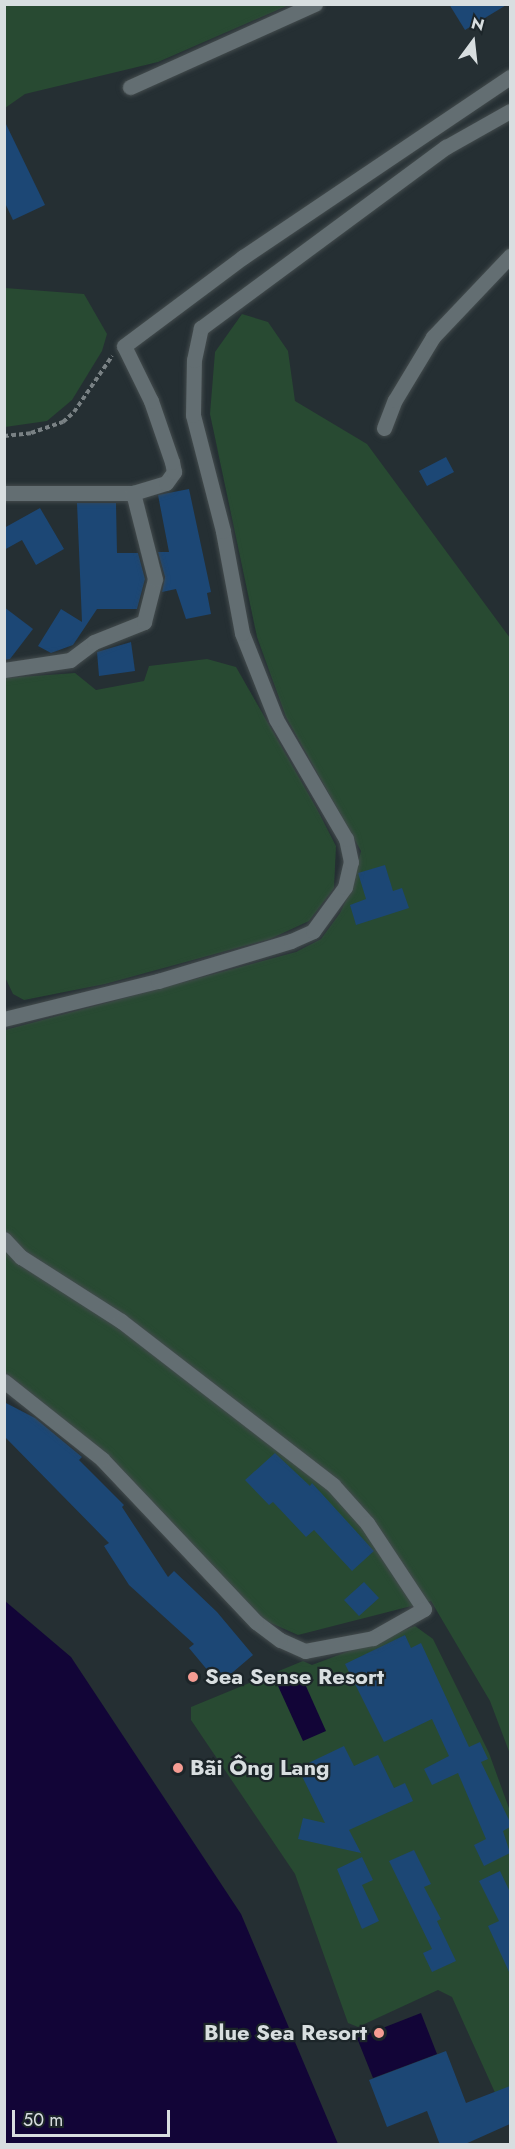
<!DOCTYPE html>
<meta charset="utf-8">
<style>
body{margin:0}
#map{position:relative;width:515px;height:2149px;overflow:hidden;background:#252f33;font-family:Jost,sans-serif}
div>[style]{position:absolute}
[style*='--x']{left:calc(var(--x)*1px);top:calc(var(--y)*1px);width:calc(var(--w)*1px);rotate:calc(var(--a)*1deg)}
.green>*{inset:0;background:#284a32}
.water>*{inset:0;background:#120537}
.building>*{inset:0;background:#1c4775}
.path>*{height:4px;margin-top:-2px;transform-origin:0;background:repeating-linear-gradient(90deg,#798184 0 4.5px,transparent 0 7.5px)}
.roads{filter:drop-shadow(0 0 2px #434b4d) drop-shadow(0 0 2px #434b4d)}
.minor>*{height:15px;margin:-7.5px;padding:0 7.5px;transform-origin:7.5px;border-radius:7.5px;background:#636e72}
.dots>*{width:16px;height:16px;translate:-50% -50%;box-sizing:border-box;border:3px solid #1c2529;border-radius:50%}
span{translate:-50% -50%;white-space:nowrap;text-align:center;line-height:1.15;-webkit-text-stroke:4.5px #1c2529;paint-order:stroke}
.poi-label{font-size:22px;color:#d8dee0;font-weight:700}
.left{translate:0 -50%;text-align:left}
.right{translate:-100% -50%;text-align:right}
.frame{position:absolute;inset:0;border:6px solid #d8dee0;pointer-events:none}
.north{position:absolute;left:443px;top:12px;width:60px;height:60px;-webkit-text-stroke:4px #1c2529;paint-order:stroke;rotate:15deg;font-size:16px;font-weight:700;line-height:24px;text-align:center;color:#d8dee0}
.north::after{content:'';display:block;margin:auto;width:21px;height:27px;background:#d8dee0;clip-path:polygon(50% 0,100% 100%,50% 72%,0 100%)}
.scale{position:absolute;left:12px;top:2110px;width:158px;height:27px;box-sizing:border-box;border:3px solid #d8dee0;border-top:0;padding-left:8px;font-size:18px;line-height:21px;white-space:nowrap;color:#d8dee0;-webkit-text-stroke:4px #1c2529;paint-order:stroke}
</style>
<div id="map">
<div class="green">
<div style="clip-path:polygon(5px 4px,289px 4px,289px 5px,158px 62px,25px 94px,5px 108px)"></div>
<div style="clip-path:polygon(5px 288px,84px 294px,107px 334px,102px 351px,72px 400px,47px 421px,5px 427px)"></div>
<div style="clip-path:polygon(242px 314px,268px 322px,288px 351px,295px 401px,367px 444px,510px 638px,510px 1754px,490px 1701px,431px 1601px,298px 1635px,264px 1620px,111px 1458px,5px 1372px,5px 1030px,296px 952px,321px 939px,340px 913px,352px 888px,361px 851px,286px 717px,257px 637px,210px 414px,215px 352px)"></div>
<div style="clip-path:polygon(207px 659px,236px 667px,317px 809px,336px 846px,334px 888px,309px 921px,270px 939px,105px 984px,24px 1000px,13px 994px,4px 975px,5px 678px,75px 673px,96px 690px,144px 681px,149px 666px)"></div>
<div style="clip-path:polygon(415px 1626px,433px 1639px,489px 1753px,510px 1811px,510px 2126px,452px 1997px,438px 1990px,358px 2027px,348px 2023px,295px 1874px,191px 1720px,191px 1707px,303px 1661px,312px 1665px)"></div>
</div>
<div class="water">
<div style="clip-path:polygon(5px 1601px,71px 1657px,241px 1914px,338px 2144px,5px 2144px)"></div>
<div style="clip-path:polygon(301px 1675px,326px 1731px,303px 1741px,278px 1686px)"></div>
<div style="clip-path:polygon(421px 2013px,437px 2054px,373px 2078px,357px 2038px)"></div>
</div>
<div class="building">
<div style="clip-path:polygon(449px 4px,508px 4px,465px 30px)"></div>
<div style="clip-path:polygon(4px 120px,45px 205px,13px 220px,4px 201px)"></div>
<div style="clip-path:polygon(446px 457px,454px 472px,427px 486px,419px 471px)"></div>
<div style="clip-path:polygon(189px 489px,211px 592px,207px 593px,211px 614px,186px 619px,176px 589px,162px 592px,165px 577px,158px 552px,169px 552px,158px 495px)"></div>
<div style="clip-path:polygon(77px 503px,116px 503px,117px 553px,138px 553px,145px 579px,137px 609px,97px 609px,73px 645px,51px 653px,38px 646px,61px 609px,82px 622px)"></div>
<div style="clip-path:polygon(40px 508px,64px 549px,36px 565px,22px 540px,4px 550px,4px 528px)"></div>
<div style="clip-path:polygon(4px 607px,33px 629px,10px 659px,4px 660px)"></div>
<div style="clip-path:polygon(131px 642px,135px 671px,99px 676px,97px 652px)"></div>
<div style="clip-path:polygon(385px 865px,393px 891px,402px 888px,409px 908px,356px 925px,350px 905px,366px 899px,358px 873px)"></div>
<div style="clip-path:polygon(4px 1402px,35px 1418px,82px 1457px,79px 1460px,124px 1505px,122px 1507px,168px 1577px,174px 1571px,217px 1612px,253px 1655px,219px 1684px,189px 1648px,194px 1644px,129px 1585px,104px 1546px,109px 1543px,4px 1436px)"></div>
<div style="clip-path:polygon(275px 1453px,310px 1486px,312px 1483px,374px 1551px,352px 1571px,314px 1530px,306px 1537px,273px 1502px,269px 1505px,245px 1480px)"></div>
<div style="clip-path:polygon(364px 1582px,379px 1598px,359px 1616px,344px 1600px)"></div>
<div style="clip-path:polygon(405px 1635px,411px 1648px,421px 1643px,469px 1747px,480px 1742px,488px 1759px,481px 1762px,510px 1822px,510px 1827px,503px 1831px,510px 1853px,484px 1866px,474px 1845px,486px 1839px,458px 1773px,432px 1785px,424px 1769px,449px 1756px,432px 1719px,384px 1742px,345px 1664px)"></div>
<div style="clip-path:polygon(344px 1746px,354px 1766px,378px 1755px,394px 1788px,405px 1783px,413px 1801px,349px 1830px,361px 1853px,298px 1839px,303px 1818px,325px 1823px,298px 1768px)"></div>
<div style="clip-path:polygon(414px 1850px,431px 1884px,424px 1887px,441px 1919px,437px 1921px,456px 1961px,432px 1972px,423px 1953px,432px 1949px,389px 1861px)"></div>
<div style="clip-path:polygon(362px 1857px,373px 1880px,362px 1885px,379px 1921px,362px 1929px,337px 1869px)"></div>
<div style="clip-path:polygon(500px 1871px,510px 1892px,510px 1974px,488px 1926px,499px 1921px,479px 1881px)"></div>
<div style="clip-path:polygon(446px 2051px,466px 2103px,510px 2086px,510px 2124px,463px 2145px,440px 2145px,427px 2111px,387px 2127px,369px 2080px)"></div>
</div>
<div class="path">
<div style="--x:4;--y:436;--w:27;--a:-6"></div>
<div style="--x:31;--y:433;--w:34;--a:-19"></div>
<div style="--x:63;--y:422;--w:15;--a:-42"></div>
<div style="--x:74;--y:412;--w:68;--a:-55.8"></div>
</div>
<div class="roads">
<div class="minor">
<div style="--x:130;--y:87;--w:203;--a:-24.2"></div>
<div style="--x:384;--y:428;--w:30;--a:-69"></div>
<div style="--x:395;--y:400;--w:74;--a:-58.9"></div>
<div style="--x:433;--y:337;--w:112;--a:-46.5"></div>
<div style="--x:4;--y:493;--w:129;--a:0"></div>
<div style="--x:133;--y:493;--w:34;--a:-17"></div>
<div style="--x:166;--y:483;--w:14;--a:-54"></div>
<div style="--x:174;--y:472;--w:10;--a:-101"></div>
<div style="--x:172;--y:462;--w:65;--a:-109"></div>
<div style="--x:151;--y:401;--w:61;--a:-116.1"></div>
<div style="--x:124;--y:346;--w:149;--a:-36.8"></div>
<div style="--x:243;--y:257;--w:322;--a:-34"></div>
<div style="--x:4;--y:670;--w:67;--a:-8.6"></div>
<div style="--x:70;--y:660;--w:30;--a:-37"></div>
<div style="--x:94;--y:642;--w:54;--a:-21.8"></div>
<div style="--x:144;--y:622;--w:44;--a:-75.7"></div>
<div style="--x:155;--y:579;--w:89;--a:-104.3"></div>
<div style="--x:4;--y:1019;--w:159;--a:-13.9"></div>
<div style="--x:158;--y:981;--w:139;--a:-16.7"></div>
<div style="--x:291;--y:941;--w:24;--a:-24"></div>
<div style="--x:313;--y:931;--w:54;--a:-54"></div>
<div style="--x:345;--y:887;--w:26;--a:-77"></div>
<div style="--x:351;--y:862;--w:24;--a:-102"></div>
<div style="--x:346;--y:839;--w:139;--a:-120.3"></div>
<div style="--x:276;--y:719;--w:92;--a:-111.6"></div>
<div style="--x:242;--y:633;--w:104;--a:-100.6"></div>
<div style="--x:223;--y:531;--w:120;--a:-104.5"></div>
<div style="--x:193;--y:415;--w:55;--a:-89"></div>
<div style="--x:194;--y:360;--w:33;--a:-78"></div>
<div style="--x:201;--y:328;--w:305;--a:-36.5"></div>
<div style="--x:446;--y:147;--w:73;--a:-29.4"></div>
<div style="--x:4;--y:1239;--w:25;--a:47"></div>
<div style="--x:21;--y:1257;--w:119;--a:32.6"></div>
<div style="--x:121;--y:1321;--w:268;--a:37.7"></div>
<div style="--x:333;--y:1485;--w:51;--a:48.2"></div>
<div style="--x:367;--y:1523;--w:103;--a:56.5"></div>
<div style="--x:424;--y:1609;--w:59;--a:150.4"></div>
<div style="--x:373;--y:1638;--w:69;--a:169.2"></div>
<div style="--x:305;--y:1651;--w:27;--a:-156"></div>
<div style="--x:280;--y:1640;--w:30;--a:-143"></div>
<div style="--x:256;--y:1622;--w:224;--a:-133.4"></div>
<div style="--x:102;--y:1459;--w:125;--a:-141.5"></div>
</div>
</div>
<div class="dots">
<div style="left:193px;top:1677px;background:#f59c93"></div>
<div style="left:178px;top:1768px;background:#f59c93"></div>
<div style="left:379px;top:2033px;background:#f59c93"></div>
</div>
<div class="poi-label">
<span class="left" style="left:205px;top:1677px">Sea Sense Resort</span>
<span class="left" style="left:190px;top:1768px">Bãi Ông Lang</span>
<span class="right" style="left:367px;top:2033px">Blue Sea Resort</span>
</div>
<div class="frame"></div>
<div class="north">N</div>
<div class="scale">50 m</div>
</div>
